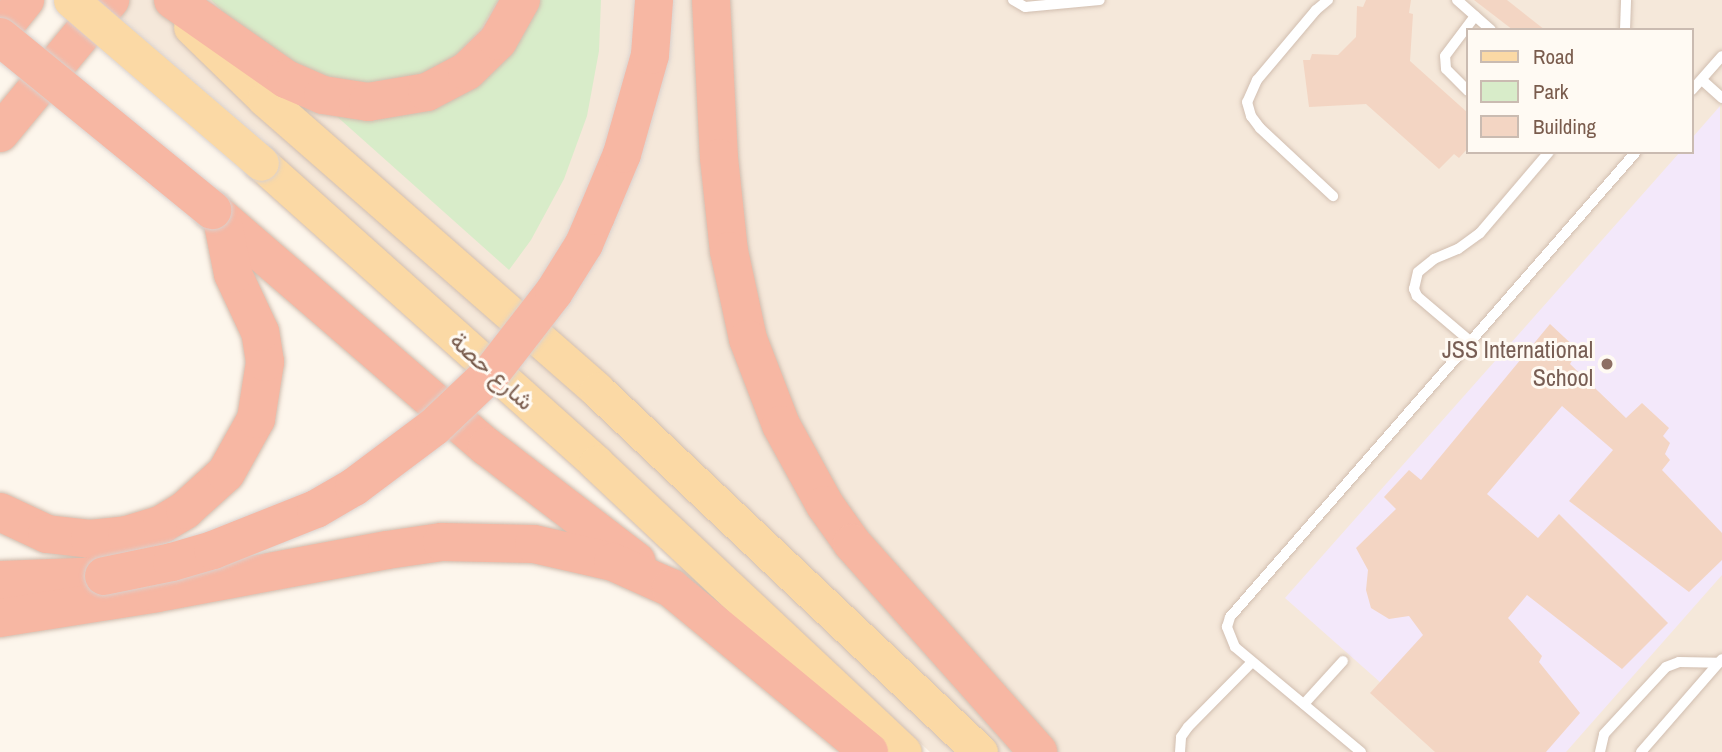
<!DOCTYPE html>
<meta charset="utf-8">
<style>
body{margin:0}
#map{position:relative;width:1722px;height:752px;overflow:hidden;background:#fdf6ec;font-family:"Archivo Narrow",Vazirmatn,sans-serif}
div>[style]{position:absolute}
[style*='--x']{left:calc(var(--x)*1px);top:calc(var(--y)*1px);width:calc(var(--w)*1px);rotate:calc(var(--a)*1deg)}
.residential>*{inset:0;background:#f5e8da}
.education>*{inset:0;background:#f3e8fa}
.green>*{inset:0;background:#d8ecc9}
.building>*{inset:0;background:#f3d5c3}
.roads{filter:drop-shadow(0 0 2px #d1beb0) drop-shadow(0 0 2px #d1beb0)}
.lane>*{height:10px;margin:-5px;padding:0 5px;transform-origin:5px;border-radius:5px;background:#fff}
.primary>*{height:35px;margin:-17.5px;padding:0 17.5px;transform-origin:17.5px;border-radius:17.5px;background:#fbd9a5}
.highway>*{height:38px;margin:-19px;padding:0 19px;transform-origin:19px;border-radius:19px;background:#f7b7a3}
.bridges{filter:drop-shadow(0 0 2px #dad1cd) drop-shadow(0 0 2px #dad1cd)}
.primary-bridge>*{height:35px;margin:-17.5px;padding:0 17.5px;transform-origin:17.5px;border-radius:17.5px;background:#fbd9a5}
.highway-bridge>*{height:38px;margin:-19px;padding:0 19px;transform-origin:19px;border-radius:19px;background:#f7b7a3}
.dots>*{width:19px;height:19px;translate:-50% -50%;box-sizing:border-box;border:4px solid #fffaf3;border-radius:50%}
span{translate:-50% -50%;white-space:nowrap;text-align:center;line-height:1.15;-webkit-text-stroke:6px #fffaf3;paint-order:stroke}
.education-label{font-size:24px;color:#785e54}
.right{translate:-100% -50%;text-align:right}
.street-label{font-size:24px;color:#7a5c4d}
.legend{position:absolute;left:1466px;top:28px;width:228px;height:126px;box-sizing:border-box;background:#fffaf3;border:2px solid #cabbb1;margin:0;padding:9px 12px;list-style:none;font-size:21px;color:#7a5c4d}
.legend li{display:flex;align-items:center;gap:14px;height:35px}
.legend b{width:35px;border:2px solid #cabbb1}
</style>
<div id="map">
<div class="residential">
<div style="clip-path:polygon(evenodd,90px 0,1722px 0,1722px 752px,930px 752px,600px 444px,90px 0,1468px 30px,1692px 30px,1692px 152px,1468px 152px,1468px 30px)"></div>
</div>
<div class="education">
<div style="clip-path:polygon(1720px 106px,1722px 575px,1566px 752px,1459px 752px,1285px 598px,1680px 152px,1692px 152px,1692px 138px)"></div>
</div>
<div class="green">
<div style="clip-path:polygon(211px 0,498px 0,481px 29px,454px 57px,419px 76px,381px 85px,321px 79px,246px 34px)"></div>
<div style="clip-path:polygon(537px 0,601px 0,599px 51px,587px 116px,564px 179px,531px 240px,509px 270px,333px 113px,379px 118px)"></div>
</div>
<div class="building">
<div style="clip-path:polygon(1366px 0,1411px 0,1409px 13px,1413px 14px,1410px 61px,1468px 113px,1468px 148px,1459px 158px,1454px 154px,1439px 169px,1366px 104px,1309px 107px,1303px 60px,1310px 60px,1312px 54px,1338px 55px,1356px 37px,1357px 6px,1363px 7px)"></div>
<div style="clip-path:polygon(1474px 0,1507px 0,1545px 30px,1513px 30px)"></div>
<div style="clip-path:polygon(1550px 324px,1578px 350px,1570px 364px,1626px 418px,1642px 403px,1669px 428px,1663px 436px,1670px 443px,1665px 454px,1670px 460px,1662px 470px,1722px 533px,1722px 560px,1689px 592px,1569px 501px,1613px 450px,1562px 406px,1487px 494px,1538px 538px,1559px 514px,1668px 623px,1622px 669px,1527px 595px,1508px 618px,1542px 656px,1539px 662px,1580px 713px,1546px 752px,1435px 752px,1370px 693px,1423px 635px,1409px 616px,1389px 619px,1371px 608px,1366px 590px,1368px 570px,1356px 548px,1396px 509px,1384px 497px,1409px 470px,1421px 480px)"></div>
</div>
<div class="roads">
<div class="lane">
<div style="--x:1013;--y:0;--w:14;--a:30"></div>
<div style="--x:1025;--y:7;--w:75;--a:-5.3"></div>
<div style="--x:1328;--y:0;--w:16;--a:140"></div>
<div style="--x:1316;--y:10;--w:92;--a:130.1"></div>
<div style="--x:1257;--y:80;--w:24;--a:114"></div>
<div style="--x:1247;--y:102;--w:15;--a:74"></div>
<div style="--x:1251;--y:116;--w:15;--a:53"></div>
<div style="--x:1260;--y:128;--w:100;--a:43"></div>
<div style="--x:1457;--y:0;--w:45;--a:41.4"></div>
<div style="--x:1625;--y:30;--w:30;--a:-88"></div>
<div style="--x:1702;--y:80;--w:27;--a:42"></div>
<div style="--x:1692;--y:90;--w:45;--a:-48.6"></div>
<div style="--x:1468;--y:91;--w:31;--a:-135"></div>
<div style="--x:1446;--y:69;--w:13;--a:-94"></div>
<div style="--x:1445;--y:56;--w:50;--a:-53.1"></div>
<div style="--x:1470;--y:341;--w:70;--a:-139.7"></div>
<div style="--x:1417;--y:296;--w:8;--a:-113"></div>
<div style="--x:1414;--y:289;--w:17;--a:-77"></div>
<div style="--x:1418;--y:272;--w:21;--a:-39"></div>
<div style="--x:1434;--y:259;--w:26;--a:-23"></div>
<div style="--x:1458;--y:249;--w:27;--a:-36"></div>
<div style="--x:1480;--y:233;--w:106;--a:-49.6"></div>
<div style="--x:1304;--y:704;--w:58;--a:-47.8"></div>
<div style="--x:1180;--y:752;--w:15;--a:-86"></div>
<div style="--x:1181;--y:737;--w:12;--a:-55"></div>
<div style="--x:1188;--y:727;--w:91;--a:-45.4"></div>
<div style="--x:1361;--y:752;--w:164;--a:-140.2"></div>
<div style="--x:1235;--y:647;--w:22;--a:-112"></div>
<div style="--x:1227;--y:627;--w:10;--a:-73"></div>
<div style="--x:1230;--y:617;--w:617;--a:-48.88"></div>
<div style="--x:1600;--y:752;--w:18;--a:-77"></div>
<div style="--x:1604;--y:734;--w:91;--a:-47.2"></div>
<div style="--x:1666;--y:667;--w:14;--a:-21"></div>
<div style="--x:1679;--y:662;--w:39;--a:1"></div>
<div style="--x:1641;--y:752;--w:123;--a:-48.9"></div>
</div>
<div class="primary">
<div style="--x:191;--y:27;--w:103;--a:44.2"></div>
<div style="--x:265;--y:99;--w:441;--a:41.2"></div>
<div style="--x:597;--y:390;--w:527;--a:43.39"></div>
<div style="--x:261;--y:163;--w:450;--a:41.8"></div>
<div style="--x:596;--y:463;--w:422;--a:43.2"></div>
</div>
<div class="highway">
<div style="--x:173;--y:0;--w:138;--a:35"></div>
<div style="--x:286;--y:79;--w:40;--a:23.4"></div>
<div style="--x:323;--y:95;--w:46;--a:8.8"></div>
<div style="--x:368;--y:102;--w:60;--a:-9.6"></div>
<div style="--x:427;--y:92;--w:45;--a:-27.7"></div>
<div style="--x:467;--y:71;--w:43;--a:-44.1"></div>
<div style="--x:498;--y:41;--w:47;--a:-60.7"></div>
<div style="--x:711;--y:0;--w:158;--a:87.1"></div>
<div style="--x:719;--y:158;--w:94;--a:83.9"></div>
<div style="--x:729;--y:251;--w:90;--a:77.8"></div>
<div style="--x:748;--y:339;--w:92;--a:69"></div>
<div style="--x:781;--y:425;--w:91;--a:61.2"></div>
<div style="--x:825;--y:505;--w:47;--a:54.6"></div>
<div style="--x:852;--y:543;--w:280;--a:48.3"></div>
<div style="--x:0;--y:31;--w:40;--a:-51"></div>
<div style="--x:0;--y:133;--w:173;--a:-50.4"></div>
<div style="--x:212;--y:210;--w:363;--a:40.8"></div>
<div style="--x:487;--y:447;--w:188;--a:37.4"></div>
<div style="--x:0;--y:512;--w:52;--a:25.1"></div>
<div style="--x:47;--y:534;--w:43;--a:6.6"></div>
<div style="--x:90;--y:539;--w:37;--a:-6"></div>
<div style="--x:127;--y:535;--w:37;--a:-17"></div>
<div style="--x:162;--y:524;--w:27;--a:-31"></div>
<div style="--x:185;--y:510;--w:55;--a:-42.1"></div>
<div style="--x:226;--y:473;--w:62;--a:-60.9"></div>
<div style="--x:256;--y:419;--w:58;--a:-81"></div>
<div style="--x:265;--y:362;--w:30;--a:-99"></div>
<div style="--x:260;--y:332;--w:64;--a:-115"></div>
<div style="--x:233;--y:274;--w:56;--a:-101.3"></div>
<div style="--x:0;--y:580;--w:104;--a:-2.2"></div>
<div style="--x:0;--y:618;--w:159;--a:-9"></div>
<div style="--x:157;--y:593;--w:234;--a:-10.6"></div>
<div style="--x:387;--y:550;--w:56;--a:-8.3"></div>
<div style="--x:442;--y:542;--w:92;--a:1.2"></div>
<div style="--x:534;--y:544;--w:81;--a:12.8"></div>
<div style="--x:613;--y:562;--w:64;--a:24.1"></div>
<div style="--x:671;--y:588;--w:257;--a:39.6"></div>
</div>
</div>
<div class="bridges">
<div class="primary-bridge">
<div style="--x:71;--y:0;--w:250;--a:40.6"></div>
</div>
<div class="highway-bridge">
<div style="--x:0;--y:37;--w:274;--a:39.2"></div>
<div style="--x:104;--y:576;--w:69;--a:-11.6"></div>
<div style="--x:172;--y:562;--w:43;--a:-16.3"></div>
<div style="--x:213;--y:550;--w:111;--a:-21.7"></div>
<div style="--x:316;--y:509;--w:44;--a:-30.1"></div>
<div style="--x:354;--y:487;--w:100;--a:-36.9"></div>
<div style="--x:434;--y:427;--w:80;--a:-43.5"></div>
<div style="--x:492;--y:372;--w:101;--a:-52.2"></div>
<div style="--x:554;--y:292;--w:57;--a:-58"></div>
<div style="--x:584;--y:244;--w:30;--a:-67"></div>
<div style="--x:596;--y:216;--w:67;--a:-67.2"></div>
<div style="--x:622;--y:154;--w:103;--a:-74.2"></div>
<div style="--x:650;--y:55;--w:55;--a:-85.8"></div>
</div>
</div>
<div class="dots">
<div style="left:1607px;top:364px;background:#8d6e63"></div>
</div>
<div class="education-label">
<span class="right" style="left:1593px;top:364px">JSS International<br>School</span>
</div>
<div class="street-label">
<span style="left:492px;top:371px;rotate:42deg">شارع حصة</span>
</div>
<ul class="legend">
<li><b style="height:9px;background:#fbd9a5"></b>Road</li>
<li><b style="height:19px;background:#d8ecc9"></b>Park</li>
<li><b style="height:19px;background:#f3d5c3"></b>Building</li>
</ul>
</div>
